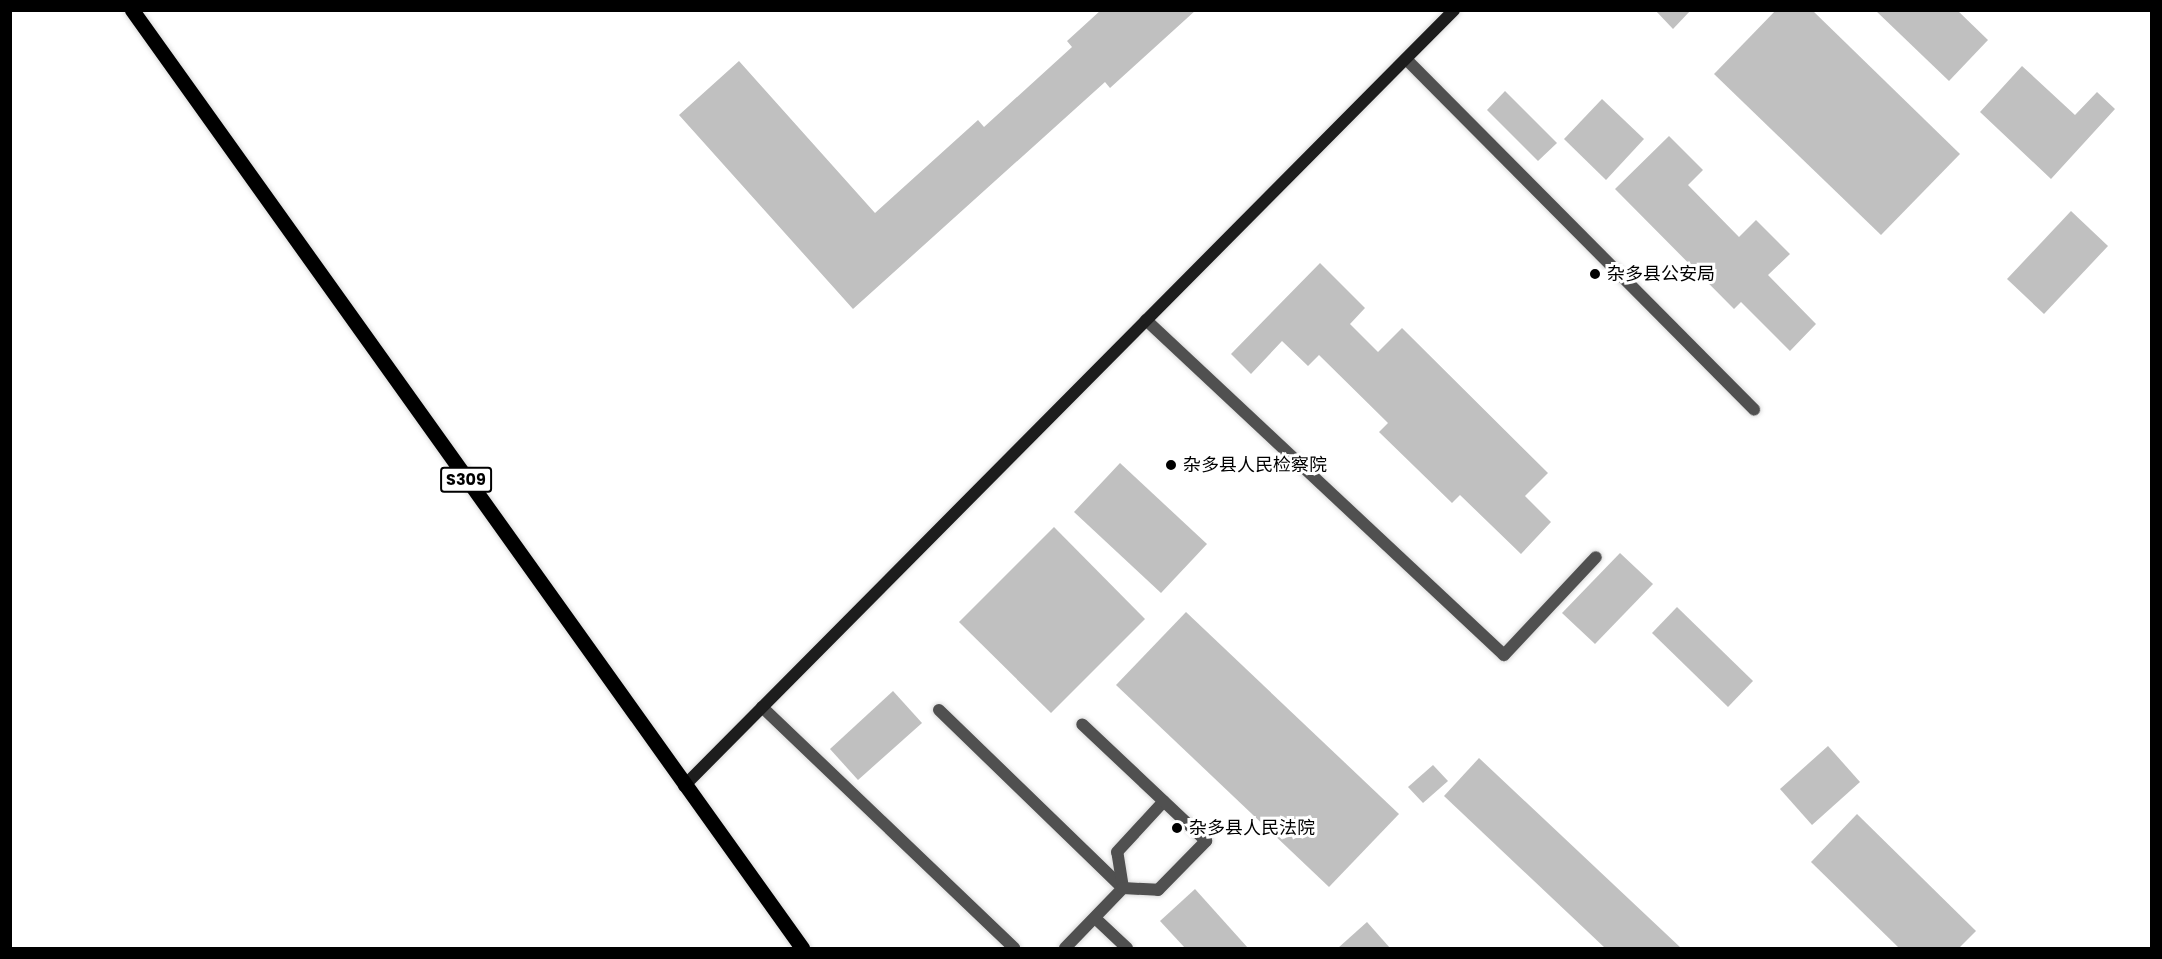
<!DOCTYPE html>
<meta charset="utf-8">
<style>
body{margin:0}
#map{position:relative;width:2162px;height:959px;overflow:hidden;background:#fff;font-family:Poppins,"Noto Sans SC",sans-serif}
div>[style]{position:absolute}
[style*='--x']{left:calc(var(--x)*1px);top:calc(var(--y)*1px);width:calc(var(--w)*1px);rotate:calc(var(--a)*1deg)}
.building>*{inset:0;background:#c0c0c0}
.roads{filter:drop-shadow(0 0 2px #dbdbdb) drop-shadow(0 0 2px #dbdbdb)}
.service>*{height:12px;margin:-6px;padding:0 6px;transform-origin:6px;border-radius:6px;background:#505050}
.secondary>*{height:12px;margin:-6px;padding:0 6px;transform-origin:6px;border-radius:6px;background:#1d1d1d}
.primary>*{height:15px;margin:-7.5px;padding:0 7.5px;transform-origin:7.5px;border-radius:7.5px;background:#000}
.dots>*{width:16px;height:16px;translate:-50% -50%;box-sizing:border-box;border:3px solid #fff;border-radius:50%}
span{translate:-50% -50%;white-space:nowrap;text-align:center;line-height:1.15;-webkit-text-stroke:6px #fff;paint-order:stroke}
.shield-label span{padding:2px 4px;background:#fff;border:2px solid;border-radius:4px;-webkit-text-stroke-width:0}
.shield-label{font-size:16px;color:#000;font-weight:700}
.poi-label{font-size:18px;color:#000}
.left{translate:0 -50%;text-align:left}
.frame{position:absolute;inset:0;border:12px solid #000;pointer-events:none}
</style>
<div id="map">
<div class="building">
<div style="clip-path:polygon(1101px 10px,1196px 10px,1110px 88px,1105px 82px,853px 309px,679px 115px,739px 61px,875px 213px,978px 120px,984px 127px,1072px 47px,1067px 41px)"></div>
<div style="clip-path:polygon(1655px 10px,1691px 10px,1673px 29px)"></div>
<div style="clip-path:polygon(1776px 10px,1812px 10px,1960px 154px,1881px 235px,1714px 74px)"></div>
<div style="clip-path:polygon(1875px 10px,1957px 10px,1988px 40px,1949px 81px)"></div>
<div style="clip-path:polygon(2022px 66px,2075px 115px,2097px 92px,2115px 109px,2051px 179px,1980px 112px)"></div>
<div style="clip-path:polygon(1505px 91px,1557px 143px,1538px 161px,1487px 110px)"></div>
<div style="clip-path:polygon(1602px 99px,1644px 139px,1606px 180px,1564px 139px)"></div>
<div style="clip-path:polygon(1669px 136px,1703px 170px,1688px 185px,1739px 237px,1756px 220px,1790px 254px,1768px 275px,1816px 324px,1790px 351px,1741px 302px,1734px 309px,1615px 189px)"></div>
<div style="clip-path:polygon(2071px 211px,2108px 246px,2044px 314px,2007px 279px)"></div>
<div style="clip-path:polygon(1320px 263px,1365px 308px,1350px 324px,1378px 352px,1402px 328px,1548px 473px,1525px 496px,1551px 522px,1521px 554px,1460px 495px,1452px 503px,1379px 432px,1388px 423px,1319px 355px,1308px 366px,1282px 341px,1251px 374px,1231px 354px)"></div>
<div style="clip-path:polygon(1120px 463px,1207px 544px,1161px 593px,1074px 512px)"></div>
<div style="clip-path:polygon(1054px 527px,1145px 619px,1051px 713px,959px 622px)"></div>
<div style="clip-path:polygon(1620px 553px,1653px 584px,1595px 644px,1562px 613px)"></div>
<div style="clip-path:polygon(1677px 607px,1753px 681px,1728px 707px,1652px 633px)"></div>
<div style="clip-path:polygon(1186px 612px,1399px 814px,1329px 887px,1116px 685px)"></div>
<div style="clip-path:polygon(893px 691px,922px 723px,858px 780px,830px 749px)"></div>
<div style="clip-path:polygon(1828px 746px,1860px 782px,1812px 825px,1780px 789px)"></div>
<div style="clip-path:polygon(1479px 758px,1681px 948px,1605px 948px,1444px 796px)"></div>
<div style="clip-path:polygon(1433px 765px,1448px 781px,1423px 803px,1408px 787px)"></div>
<div style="clip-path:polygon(1857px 814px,1976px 931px,1959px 948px,1899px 948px,1811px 862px)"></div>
<div style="clip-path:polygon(1195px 889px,1248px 948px,1185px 948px,1160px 921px)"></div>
<div style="clip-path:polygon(1367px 922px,1390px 948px,1338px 948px)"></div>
</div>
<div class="roads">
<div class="service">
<div style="--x:1406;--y:59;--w:494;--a:45.2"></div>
<div style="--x:1146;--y:320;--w:490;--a:43.1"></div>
<div style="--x:1504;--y:655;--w:134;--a:-46.8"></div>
<div style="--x:762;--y:707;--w:349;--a:43.7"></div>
<div style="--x:939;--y:710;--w:256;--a:44.1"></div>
<div style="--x:1123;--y:888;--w:36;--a:-99"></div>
<div style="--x:1117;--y:852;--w:69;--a:-47.3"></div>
<div style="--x:1095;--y:918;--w:44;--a:43.2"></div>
<div style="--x:1065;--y:948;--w:83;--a:-46"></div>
<div style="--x:1123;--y:888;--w:35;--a:3"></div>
<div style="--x:1158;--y:890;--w:69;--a:-45.6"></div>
<div style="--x:1206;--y:841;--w:170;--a:-136.7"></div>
</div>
<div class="secondary">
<div style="--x:684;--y:786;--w:1093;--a:-45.22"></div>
</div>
<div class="primary">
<div style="--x:132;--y:10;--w:1153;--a:54.46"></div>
</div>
</div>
<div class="dots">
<div style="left:1595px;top:274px;background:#000"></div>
<div style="left:1171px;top:465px;background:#000"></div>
<div style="left:1177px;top:828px;background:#000"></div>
</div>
<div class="shield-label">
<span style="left:466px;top:480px">S309</span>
</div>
<div class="poi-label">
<span class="left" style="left:1607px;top:274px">杂多县公安局</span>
<span class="left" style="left:1183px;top:465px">杂多县人民检察院</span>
<span class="left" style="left:1189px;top:828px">杂多县人民法院</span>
</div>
<div class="frame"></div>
</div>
